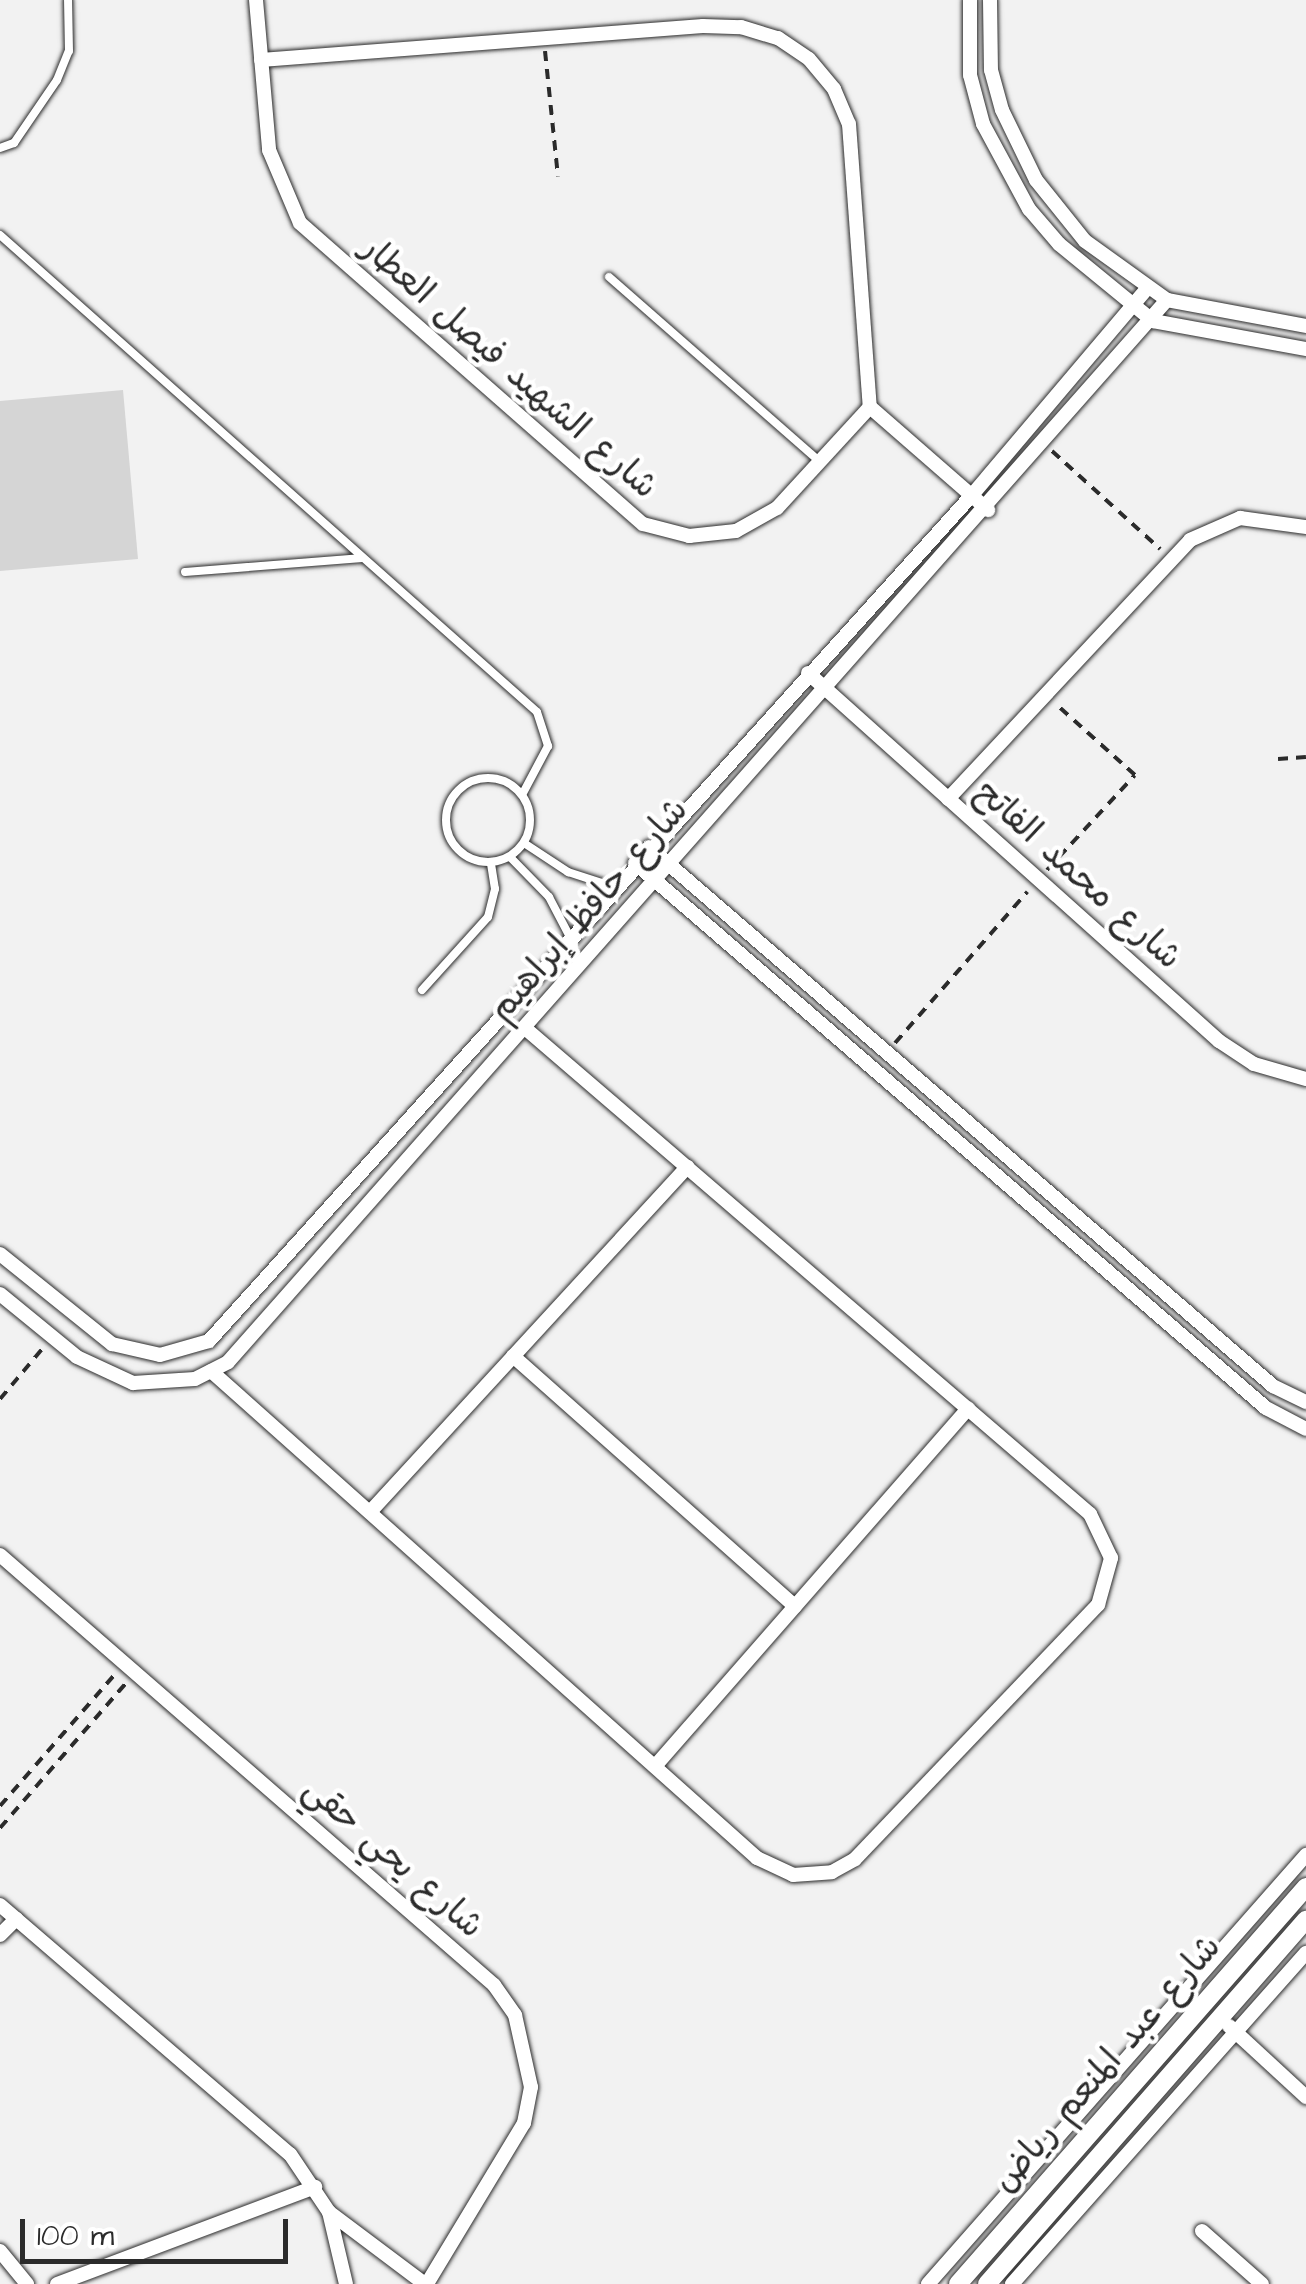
<!DOCTYPE html>
<meta charset="utf-8">
<style>
body{margin:0}
#map{position:relative;width:1306px;height:2284px;overflow:hidden;background:#f2f2f2;font-family:"Architects Daughter","Playpen Sans Arabic",sans-serif}
div>[style]{position:absolute}
[style*='--x']{left:calc(var(--x)*1px);top:calc(var(--y)*1px);width:calc(var(--w)*1px);rotate:calc(var(--a)*1deg)}
.green>*{inset:0;background:#d5d5d5}
.path>*{height:4px;margin-top:-2px;transform-origin:0;background:repeating-linear-gradient(90deg,#2b2b2b 0 10px,transparent 0 18px)}
.roads{filter:drop-shadow(0 0 2px #2b2b2b) drop-shadow(0 0 2px #2b2b2b)}
.service>*{height:8px;margin:-4px;padding:0 4px;transform-origin:4px;border-radius:4px;background:#fff}
.service>.ring{margin:-4px;padding:0;box-sizing:content-box;background:none;border:8px solid #fff;border-radius:50%}
.minor>*{height:14px;margin:-7px;padding:0 7px;transform-origin:7px;border-radius:7px;background:#fff}
.tertiary>*{height:18px;margin:-9px;padding:0 9px;transform-origin:9px;border-radius:9px;background:#fff}
span{translate:-50% -50%;white-space:nowrap;text-align:center;line-height:1.15;-webkit-text-stroke:9px #fff;paint-order:stroke}
.street-label{font-size:35px;color:#2b2b2b}
.scale{position:absolute;left:20px;top:2219px;width:268px;height:45px;box-sizing:border-box;border:5px solid #2b2b2b;border-top:0;padding-left:12px;font-size:30px;line-height:35px;white-space:nowrap;color:#2b2b2b;-webkit-text-stroke:8px #fff;paint-order:stroke}
</style>
<div id="map">
<div class="green">
<div style="clip-path:polygon(123px 390px,138px 559px,0 571px,0 401px)"></div>
</div>
<div class="path">
<div style="--x:545;--y:51;--w:126;--a:84.1"></div>
<div style="--x:1052;--y:451;--w:146;--a:42.2"></div>
<div style="--x:1278;--y:759;--w:28;--a:-4"></div>
<div style="--x:1047;--y:870;--w:129;--a:-47.2"></div>
<div style="--x:1135;--y:775;--w:106;--a:-138.1"></div>
<div style="--x:895;--y:1043;--w:201;--a:-48.8"></div>
<div style="--x:0;--y:1399;--w:67;--a:-49.9"></div>
<div style="--x:0;--y:1806;--w:175;--a:-48.9"></div>
<div style="--x:0;--y:1828;--w:191;--a:-49"></div>
</div>
<div class="roads">
<div class="service">
<div style="--x:0;--y:148;--w:15;--a:-20"></div>
<div style="--x:14;--y:143;--w:76;--a:-55.7"></div>
<div style="--x:57;--y:80;--w:31;--a:-68"></div>
<div style="--x:69;--y:51;--w:51;--a:-91.1"></div>
<div style="--x:0;--y:235;--w:718;--a:41.61"></div>
<div style="--x:537;--y:712;--w:36;--a:72"></div>
<div style="--x:548;--y:746;--w:55;--a:118"></div>
<div style="--x:609;--y:277;--w:279;--a:41.2"></div>
<div style="--x:185;--y:572;--w:178;--a:-4.5"></div>
<div class="ring" style="left:446px;top:778px;width:76px;height:76px"></div>
<div style="--x:524;--y:843;--w:53;--a:33.4"></div>
<div style="--x:568;--y:872;--w:48;--a:18.1"></div>
<div style="--x:510;--y:857;--w:56;--a:45.7"></div>
<div style="--x:549;--y:897;--w:45;--a:62.3"></div>
<div style="--x:422;--y:990;--w:98;--a:-47.9"></div>
<div style="--x:488;--y:917;--w:29;--a:-76"></div>
<div style="--x:495;--y:889;--w:26;--a:-99"></div>
</div>
<div class="minor">
<div style="--x:256;--y:0;--w:151;--a:85"></div>
<div style="--x:269;--y:150;--w:79;--a:67"></div>
<div style="--x:300;--y:223;--w:456;--a:41.3"></div>
<div style="--x:643;--y:524;--w:48;--a:14.6"></div>
<div style="--x:689;--y:536;--w:47;--a:-6.1"></div>
<div style="--x:736;--y:531;--w:47;--a:-29.3"></div>
<div style="--x:777;--y:508;--w:137;--a:-47.4"></div>
<div style="--x:970;--y:0;--w:75;--a:90"></div>
<div style="--x:970;--y:75;--w:51;--a:75.1"></div>
<div style="--x:983;--y:124;--w:97;--a:61.6"></div>
<div style="--x:1029;--y:209;--w:46;--a:49.4"></div>
<div style="--x:1059;--y:244;--w:122;--a:39.3"></div>
<div style="--x:1153;--y:321;--w:156;--a:10.4"></div>
<div style="--x:990;--y:0;--w:70;--a:89.2"></div>
<div style="--x:991;--y:70;--w:41;--a:74.6"></div>
<div style="--x:1002;--y:110;--w:78;--a:64.1"></div>
<div style="--x:1036;--y:180;--w:78;--a:51.2"></div>
<div style="--x:1085;--y:241;--w:101;--a:35.7"></div>
<div style="--x:1167;--y:300;--w:141;--a:10.6"></div>
<div style="--x:261;--y:60;--w:443;--a:-4.4"></div>
<div style="--x:703;--y:26;--w:38;--a:2"></div>
<div style="--x:741;--y:27;--w:39;--a:17"></div>
<div style="--x:778;--y:38;--w:37;--a:34"></div>
<div style="--x:809;--y:59;--w:39;--a:50"></div>
<div style="--x:834;--y:89;--w:38;--a:67"></div>
<div style="--x:849;--y:124;--w:284;--a:85.8"></div>
<div style="--x:870;--y:407;--w:157;--a:41.1"></div>
<div style="--x:808;--y:673;--w:552;--a:41.84"></div>
<div style="--x:1219;--y:1041;--w:42;--a:33.3"></div>
<div style="--x:1254;--y:1064;--w:54;--a:16.1"></div>
<div style="--x:948;--y:799;--w:354;--a:-46.9"></div>
<div style="--x:1190;--y:540;--w:55;--a:-23.7"></div>
<div style="--x:1240;--y:518;--w:67;--a:7.8"></div>
<div style="--x:649;--y:847;--w:825;--a:40.82"></div>
<div style="--x:1273;--y:1386;--w:37;--a:26"></div>
<div style="--x:635;--y:863;--w:834;--a:40.82"></div>
<div style="--x:1266;--y:1408;--w:45;--a:27.7"></div>
<div style="--x:0;--y:1254;--w:144;--a:38.8"></div>
<div style="--x:112;--y:1344;--w:49;--a:12.9"></div>
<div style="--x:160;--y:1355;--w:51;--a:-15.9"></div>
<div style="--x:209;--y:1341;--w:1139;--a:-47.95"></div>
<div style="--x:972;--y:495;--w:269;--a:-49.7"></div>
<div style="--x:0;--y:1294;--w:99;--a:39.3"></div>
<div style="--x:77;--y:1357;--w:62;--a:24.9"></div>
<div style="--x:133;--y:1383;--w:62;--a:-3.7"></div>
<div style="--x:195;--y:1379;--w:37;--a:-27"></div>
<div style="--x:228;--y:1362;--w:1418;--a:-48.52"></div>
<div style="--x:513;--y:1356;--w:377;--a:41.6"></div>
<div style="--x:211;--y:1371;--w:732;--a:41.73"></div>
<div style="--x:757;--y:1858;--w:40;--a:25"></div>
<div style="--x:793;--y:1875;--w:39;--a:-4"></div>
<div style="--x:832;--y:1872;--w:26;--a:-29"></div>
<div style="--x:855;--y:1859;--w:352;--a:-46.3"></div>
<div style="--x:1098;--y:1605;--w:49;--a:-74.5"></div>
<div style="--x:1111;--y:1558;--w:49;--a:-115.5"></div>
<div style="--x:1090;--y:1514;--w:745;--a:-139.3"></div>
<div style="--x:370;--y:1512;--w:469;--a:-47.4"></div>
<div style="--x:0;--y:1555;--w:655;--a:41.04"></div>
<div style="--x:494;--y:1985;--w:37;--a:55"></div>
<div style="--x:515;--y:2015;--w:74;--a:77.5"></div>
<div style="--x:531;--y:2087;--w:37;--a:101"></div>
<div style="--x:524;--y:2123;--w:188;--a:121.1"></div>
<div style="--x:656;--y:1765;--w:474;--a:-48.8"></div>
<div style="--x:0;--y:1905;--w:382;--a:40.7"></div>
<div style="--x:290;--y:2154;--w:70;--a:56.1"></div>
<div style="--x:329;--y:2212;--w:74;--a:76.7"></div>
<div style="--x:0;--y:1935;--w:23;--a:-45"></div>
<div style="--x:1229;--y:2026;--w:105;--a:42.7"></div>
<div style="--x:329;--y:2212;--w:120;--a:36.9"></div>
<div style="--x:1202;--y:2231;--w:80;--a:41.5"></div>
<div style="--x:0;--y:2251;--w:43;--a:50.7"></div>
<div style="--x:57;--y:2284;--w:276;--a:-20.6"></div>
<div style="--x:928;--y:2284;--w:572;--a:-48.62"></div>
<div style="--x:1012;--y:2284;--w:443;--a:-48.4"></div>
</div>
<div class="tertiary">
<div style="--x:958;--y:2284;--w:528;--a:-48.76"></div>
<div style="--x:987;--y:2284;--w:484;--a:-48.8"></div>
</div>
</div>
<div class="street-label">
<span style="left:509px;top:368px;rotate:41deg">شارع الشهيد فيصل العطار</span>
<span style="left:1078px;top:875px;rotate:42deg">شارع محمد الفاتح</span>
<span style="left:589px;top:910px;rotate:-49deg">شارع حافظ إبراهيم</span>
<span style="left:393px;top:1858px;rotate:41deg">شارع يحي حقي</span>
<span style="left:1107px;top:2064px;rotate:-49deg">شارع عبد المنعم رياض</span>
</div>
<div class="scale">100 m</div>
</div>
